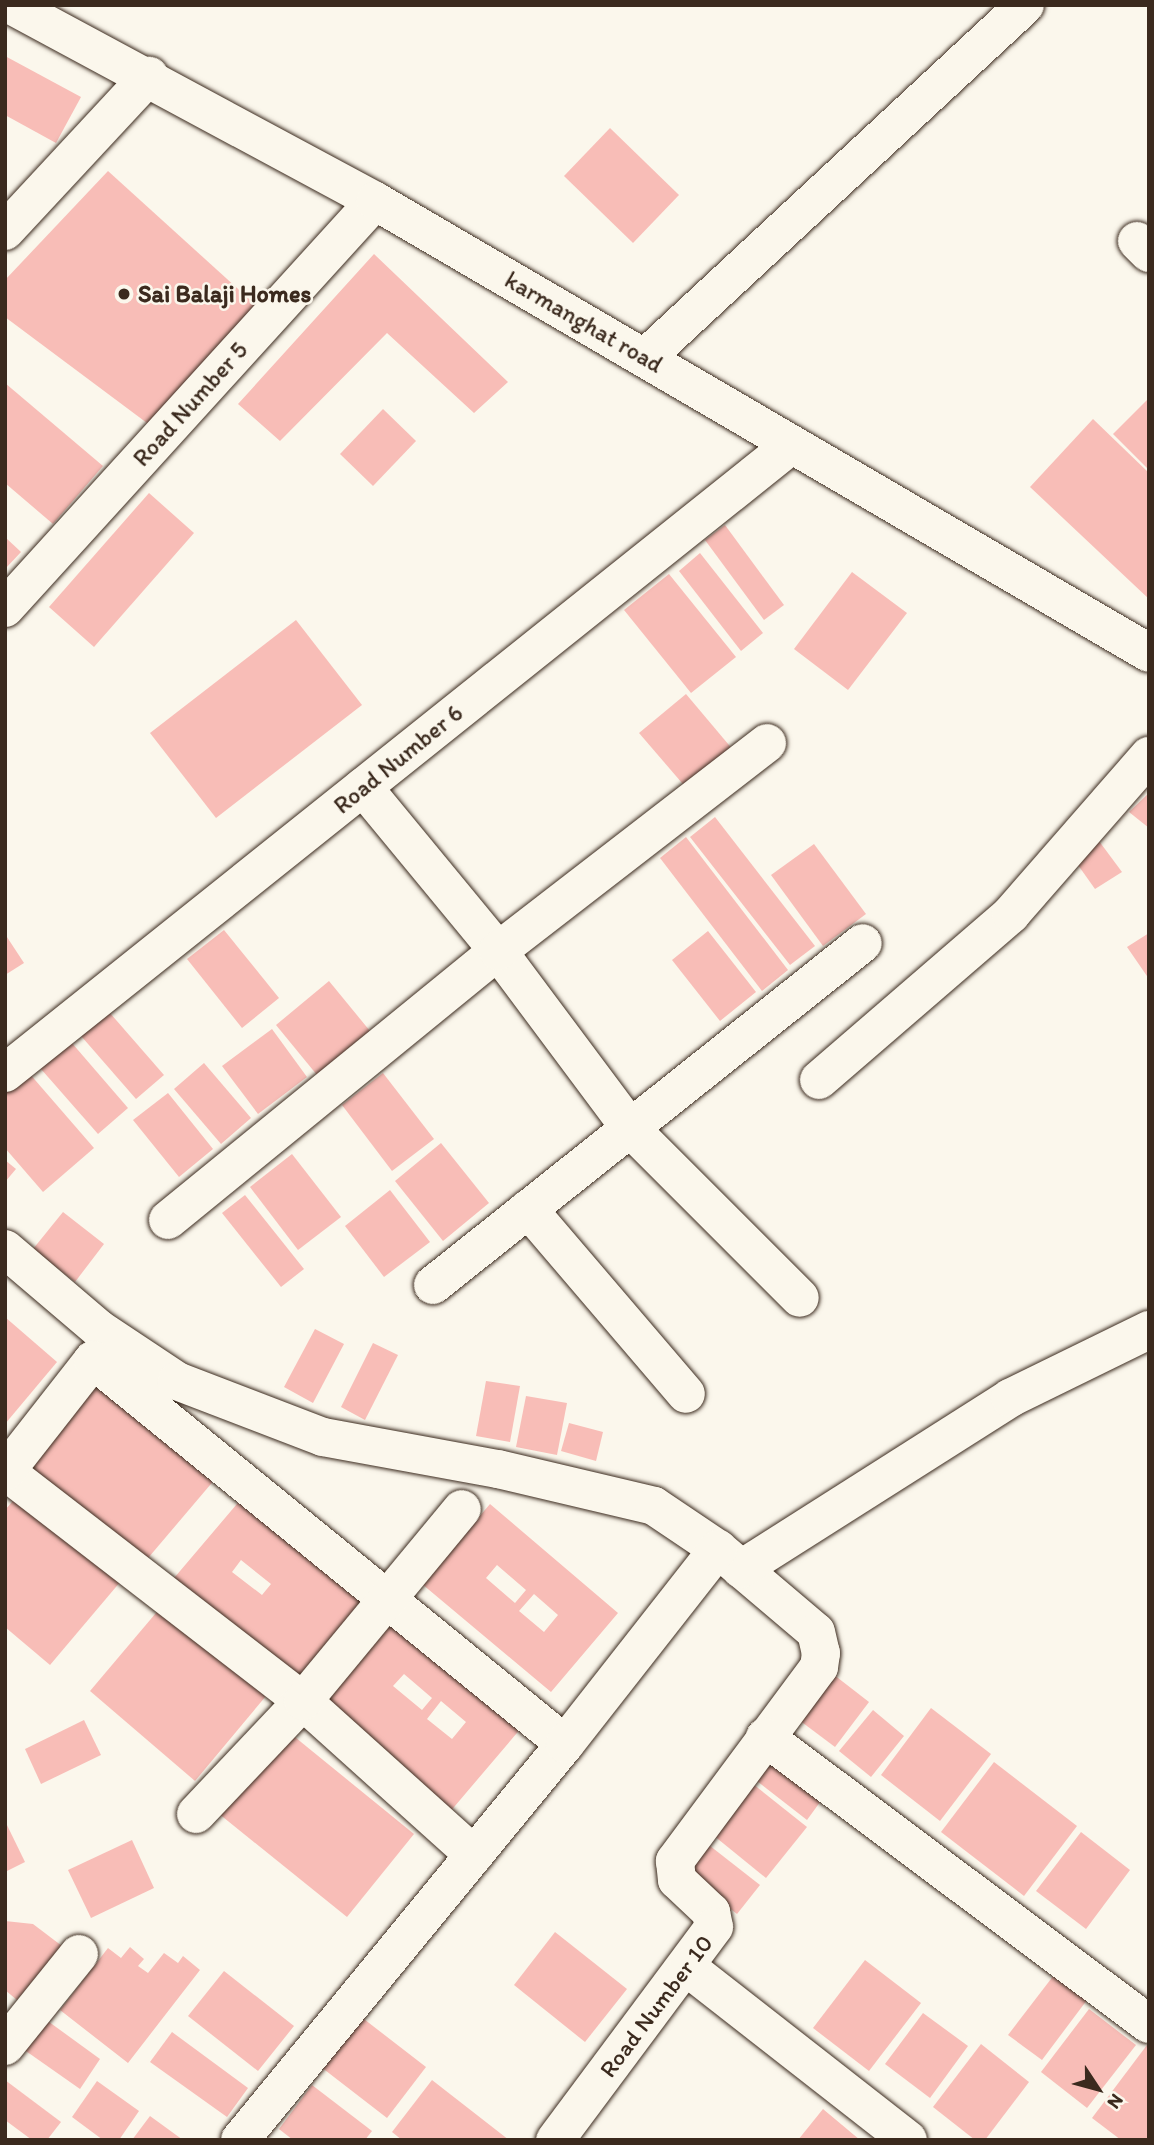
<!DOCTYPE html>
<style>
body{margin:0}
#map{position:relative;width:1154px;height:2145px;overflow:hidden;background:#fbf7ec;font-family:Itim,sans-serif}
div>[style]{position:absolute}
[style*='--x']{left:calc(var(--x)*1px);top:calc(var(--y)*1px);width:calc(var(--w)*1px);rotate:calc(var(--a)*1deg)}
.building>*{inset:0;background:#f8bdb7}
.roads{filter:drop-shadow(0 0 2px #3b2a1e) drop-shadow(0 0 2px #3b2a1e)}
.minor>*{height:38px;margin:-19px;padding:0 19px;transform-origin:19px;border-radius:19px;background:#fbf7ec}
.major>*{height:38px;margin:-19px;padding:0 19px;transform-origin:19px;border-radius:19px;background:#fbf7ec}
.dots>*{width:19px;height:19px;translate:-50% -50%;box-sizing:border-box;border:4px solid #fbf7ec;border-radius:50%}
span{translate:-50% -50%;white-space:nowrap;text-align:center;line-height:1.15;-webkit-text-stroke:5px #fbf7ec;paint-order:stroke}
.poi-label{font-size:24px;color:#3b2a1e;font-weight:700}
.left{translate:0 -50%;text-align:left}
.street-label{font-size:24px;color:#3b2a1e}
.frame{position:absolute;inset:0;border:7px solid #3b2a1e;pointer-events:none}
.north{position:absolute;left:1063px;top:2054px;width:70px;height:70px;-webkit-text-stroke:5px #fbf7ec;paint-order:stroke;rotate:126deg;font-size:19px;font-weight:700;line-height:28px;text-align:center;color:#3b2a1e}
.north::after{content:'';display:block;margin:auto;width:24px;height:32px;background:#3b2a1e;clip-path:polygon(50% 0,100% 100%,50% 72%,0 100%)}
</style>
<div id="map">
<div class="building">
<div style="clip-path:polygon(5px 56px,81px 97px,56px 143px,5px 115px)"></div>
<div style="clip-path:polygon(610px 128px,679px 195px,633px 243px,564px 176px)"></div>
<div style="clip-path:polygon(108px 171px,259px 308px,151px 426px,5px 317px,5px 280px)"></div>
<div style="clip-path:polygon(374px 254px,508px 382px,474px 413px,387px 333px,280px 441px,238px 404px)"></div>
<div style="clip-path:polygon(5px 383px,103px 466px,53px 524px,5px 483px)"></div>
<div style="clip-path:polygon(1149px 398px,1149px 470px,1113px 434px)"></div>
<div style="clip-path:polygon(383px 409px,416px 441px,373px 486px,340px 454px)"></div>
<div style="clip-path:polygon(1093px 419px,1149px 473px,1149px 599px,1030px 487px)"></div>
<div style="clip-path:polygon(149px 493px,194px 533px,94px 647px,49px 607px)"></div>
<div style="clip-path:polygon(725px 525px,784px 605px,764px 620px,705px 540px)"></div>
<div style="clip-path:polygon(5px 537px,21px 552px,5px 569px)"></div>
<div style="clip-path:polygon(700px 553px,763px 633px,741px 651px,679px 571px)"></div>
<div style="clip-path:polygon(852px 572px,907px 613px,848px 690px,794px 649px)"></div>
<div style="clip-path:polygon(669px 574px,736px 657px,691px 693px,624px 610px)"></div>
<div style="clip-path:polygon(296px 620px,362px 705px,216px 818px,150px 733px)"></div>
<div style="clip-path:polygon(686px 694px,734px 751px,688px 790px,639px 733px)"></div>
<div style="clip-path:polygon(1149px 793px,1149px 828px,1129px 812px)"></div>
<div style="clip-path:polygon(715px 817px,815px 946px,790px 965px,690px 837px)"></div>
<div style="clip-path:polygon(686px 837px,788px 970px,762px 991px,660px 858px)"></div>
<div style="clip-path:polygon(1099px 841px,1122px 872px,1095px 889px,1073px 858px)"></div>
<div style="clip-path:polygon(814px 844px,866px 914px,823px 946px,771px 875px)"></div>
<div style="clip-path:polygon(224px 930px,279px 998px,242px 1028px,187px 959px)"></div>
<div style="clip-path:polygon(708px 931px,756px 992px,720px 1021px,672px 960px)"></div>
<div style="clip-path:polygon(1149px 933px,1149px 979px,1127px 947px)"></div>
<div style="clip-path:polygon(5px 934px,24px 963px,5px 975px)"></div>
<div style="clip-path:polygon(329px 981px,370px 1031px,317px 1075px,276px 1025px)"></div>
<div style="clip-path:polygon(103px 1005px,164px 1075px,136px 1099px,75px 1029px)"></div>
<div style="clip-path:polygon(272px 1029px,307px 1077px,258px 1114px,222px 1066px)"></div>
<div style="clip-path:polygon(65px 1035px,128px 1108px,98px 1134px,34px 1061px)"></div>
<div style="clip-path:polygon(204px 1063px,251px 1118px,221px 1144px,174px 1089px)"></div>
<div style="clip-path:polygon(29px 1073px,94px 1148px,43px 1192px,5px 1148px,5px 1094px)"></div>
<div style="clip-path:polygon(383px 1073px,434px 1139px,392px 1171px,342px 1105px)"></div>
<div style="clip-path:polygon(168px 1093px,213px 1149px,179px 1177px,133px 1120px)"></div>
<div style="clip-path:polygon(441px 1143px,489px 1203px,443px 1241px,395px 1181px)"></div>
<div style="clip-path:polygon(292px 1154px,341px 1217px,298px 1250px,250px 1187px)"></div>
<div style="clip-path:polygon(5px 1160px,16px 1169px,5px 1182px)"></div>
<div style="clip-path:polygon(390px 1190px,430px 1242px,384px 1277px,345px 1226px)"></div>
<div style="clip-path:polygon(245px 1195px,304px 1269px,281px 1287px,222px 1213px)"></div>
<div style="clip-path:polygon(63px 1212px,104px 1244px,75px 1282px,33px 1249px)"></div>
<div style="clip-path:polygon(5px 1317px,57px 1362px,5px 1424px)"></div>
<div style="clip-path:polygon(315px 1329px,344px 1344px,313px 1403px,284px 1387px)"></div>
<div style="clip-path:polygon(373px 1343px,398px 1355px,365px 1420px,341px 1407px)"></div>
<div style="clip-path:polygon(93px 1374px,216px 1478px,143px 1564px,20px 1460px)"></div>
<div style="clip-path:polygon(486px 1381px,520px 1386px,510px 1442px,476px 1436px)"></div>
<div style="clip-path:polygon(526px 1396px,567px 1403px,557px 1455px,516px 1447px)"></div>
<div style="clip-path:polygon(569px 1423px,603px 1432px,596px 1461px,561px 1451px)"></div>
<div style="clip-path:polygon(19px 1494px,121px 1581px,50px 1665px,5px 1627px,5px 1510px)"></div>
<div style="clip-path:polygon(evenodd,242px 1498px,365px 1602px,293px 1688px,169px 1584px,242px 1498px,241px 1560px,271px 1584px,262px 1595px,232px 1572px,241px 1560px)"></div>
<div style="clip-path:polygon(evenodd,490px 1504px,618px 1613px,551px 1692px,422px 1584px,490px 1504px,497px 1565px,526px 1590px,515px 1603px,486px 1578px,497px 1565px,490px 1504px,534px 1594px,558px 1615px,544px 1632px,519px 1611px,534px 1594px)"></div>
<div style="clip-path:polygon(161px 1607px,266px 1696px,195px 1781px,90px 1691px)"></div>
<div style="clip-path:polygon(evenodd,394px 1619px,522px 1727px,449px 1813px,321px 1705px,394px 1619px,404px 1674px,432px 1698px,422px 1710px,393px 1686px,404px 1674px,394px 1619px,441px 1701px,466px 1722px,452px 1739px,427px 1719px,441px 1701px)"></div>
<div style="clip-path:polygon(829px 1671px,869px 1702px,835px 1747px,795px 1717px)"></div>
<div style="clip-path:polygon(931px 1708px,991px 1754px,940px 1821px,881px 1775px)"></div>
<div style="clip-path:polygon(873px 1710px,904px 1736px,871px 1777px,839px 1751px)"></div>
<div style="clip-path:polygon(84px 1720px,101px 1755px,41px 1784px,25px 1749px)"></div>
<div style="clip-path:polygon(285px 1729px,414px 1834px,347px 1917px,218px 1813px)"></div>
<div style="clip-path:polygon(774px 1760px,823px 1798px,807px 1820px,757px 1781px)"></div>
<div style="clip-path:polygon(994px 1762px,1077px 1826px,1024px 1896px,941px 1832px)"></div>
<div style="clip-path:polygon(753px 1784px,807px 1827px,766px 1878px,713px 1835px)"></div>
<div style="clip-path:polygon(5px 1821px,25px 1862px,5px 1872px)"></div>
<div style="clip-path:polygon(1081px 1832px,1130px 1870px,1086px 1929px,1036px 1891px)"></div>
<div style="clip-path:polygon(132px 1840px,154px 1888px,91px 1918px,68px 1870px)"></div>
<div style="clip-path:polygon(705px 1842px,760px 1885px,737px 1914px,682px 1871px)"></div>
<div style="clip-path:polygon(5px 1921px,33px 1924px,62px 1946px,17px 2000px,5px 1990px)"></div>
<div style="clip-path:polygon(555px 1932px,627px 1989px,585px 2042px,514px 1985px)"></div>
<div style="clip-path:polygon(130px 1947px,144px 1959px,138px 1966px,148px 1973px,164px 1953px,178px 1963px,183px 1956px,200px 1970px,128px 2063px,60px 2010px,108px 1948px,121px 1958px)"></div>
<div style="clip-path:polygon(865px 1960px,921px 2003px,869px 2071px,813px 2028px)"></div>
<div style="clip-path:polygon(224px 1971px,294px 2026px,258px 2071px,188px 2016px)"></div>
<div style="clip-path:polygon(1054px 1975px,1087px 2000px,1042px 2060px,1008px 2035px)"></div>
<div style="clip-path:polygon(1089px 2009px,1136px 2045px,1087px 2108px,1041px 2072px)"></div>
<div style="clip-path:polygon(923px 2013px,968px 2046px,930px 2098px,885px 2064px)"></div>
<div style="clip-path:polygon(360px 2016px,426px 2067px,387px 2118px,321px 2067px)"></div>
<div style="clip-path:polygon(45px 2019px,100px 2059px,80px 2089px,23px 2049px)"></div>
<div style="clip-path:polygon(172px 2032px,248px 2088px,227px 2117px,150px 2062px)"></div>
<div style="clip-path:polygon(981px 2044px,1029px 2082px,985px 2140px,975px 2140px,933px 2107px)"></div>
<div style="clip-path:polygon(1147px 2045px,1149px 2140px,1121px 2140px,1092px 2118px)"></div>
<div style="clip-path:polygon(5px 2080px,61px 2122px,47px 2140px,32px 2140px,5px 2120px)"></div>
<div style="clip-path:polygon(432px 2080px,509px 2140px,402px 2140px,392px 2132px)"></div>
<div style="clip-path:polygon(97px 2081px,139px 2111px,119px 2140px,103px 2140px,72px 2117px)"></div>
<div style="clip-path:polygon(312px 2085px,372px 2131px,365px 2140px,293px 2140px,279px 2129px)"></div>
<div style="clip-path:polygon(823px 2109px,860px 2140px,798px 2140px)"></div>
<div style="clip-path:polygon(150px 2116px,183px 2140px,132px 2140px)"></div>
</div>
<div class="roads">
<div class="minor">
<div style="--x:5;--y:231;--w:212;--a:-47.1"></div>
<div style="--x:1137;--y:241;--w:17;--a:45"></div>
<div style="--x:646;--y:357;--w:517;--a:-42.88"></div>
<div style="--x:5;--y:608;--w:550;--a:-47.73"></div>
<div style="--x:363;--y:787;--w:212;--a:50.5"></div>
<div style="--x:498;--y:951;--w:221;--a:53.3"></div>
<div style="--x:630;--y:1128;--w:240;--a:45"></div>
<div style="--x:5;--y:1073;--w:1005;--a:-38.62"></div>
<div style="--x:819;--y:1080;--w:254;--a:-40.8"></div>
<div style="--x:1011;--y:914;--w:210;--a:-48.9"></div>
<div style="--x:528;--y:1209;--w:243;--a:49.5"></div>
<div style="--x:168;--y:1220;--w:426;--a:-39.2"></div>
<div style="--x:498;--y:951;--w:340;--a:-37.7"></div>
<div style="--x:5;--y:1249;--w:123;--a:40.4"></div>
<div style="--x:99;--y:1329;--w:94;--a:33.7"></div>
<div style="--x:177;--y:1381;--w:156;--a:21"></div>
<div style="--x:323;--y:1437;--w:178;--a:10.4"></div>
<div style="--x:498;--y:1469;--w:160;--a:13.3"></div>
<div style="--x:654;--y:1506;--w:77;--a:33.9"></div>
<div style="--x:718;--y:1549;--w:128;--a:40.3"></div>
<div style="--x:816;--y:1632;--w:22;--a:77"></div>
<div style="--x:821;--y:1653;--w:14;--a:98"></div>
<div style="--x:819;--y:1667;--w:242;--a:126.6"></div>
<div style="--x:675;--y:1861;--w:19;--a:84"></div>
<div style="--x:677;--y:1880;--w:47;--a:43.3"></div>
<div style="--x:711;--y:1912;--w:15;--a:79"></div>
<div style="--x:714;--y:1927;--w:266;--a:126.7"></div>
<div style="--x:433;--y:1285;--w:549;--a:-38.5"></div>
<div style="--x:5;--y:1471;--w:376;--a:37.7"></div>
<div style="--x:303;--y:1701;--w:230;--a:42"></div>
<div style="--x:6;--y:1471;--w:141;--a:-51.9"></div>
<div style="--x:93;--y:1360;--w:608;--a:39.13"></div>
<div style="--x:741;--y:1569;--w:319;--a:-32.4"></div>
<div style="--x:1010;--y:1398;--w:155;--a:-26.1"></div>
<div style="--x:765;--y:1737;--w:479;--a:36.8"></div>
<div style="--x:196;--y:1814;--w:156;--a:-46.6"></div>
<div style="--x:303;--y:1701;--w:249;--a:-50.4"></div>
<div style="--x:688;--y:1968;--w:279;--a:38"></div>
<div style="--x:5;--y:2046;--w:118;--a:-51.2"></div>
<div style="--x:240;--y:2140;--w:512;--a:-50.62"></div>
<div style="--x:565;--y:1744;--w:248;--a:-51.9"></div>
</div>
<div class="major">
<div style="--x:11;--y:5;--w:413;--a:28.3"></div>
<div style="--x:375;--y:201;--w:896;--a:30.28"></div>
</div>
</div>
<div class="dots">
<div style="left:124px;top:294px;background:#3b2a1e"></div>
</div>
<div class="poi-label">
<span class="left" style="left:138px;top:294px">Sai Balaji Homes</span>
</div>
<div class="street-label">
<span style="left:584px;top:322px;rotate:30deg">karmanghat road</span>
<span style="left:190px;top:404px;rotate:-48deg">Road Number 5</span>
<span style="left:398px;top:759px;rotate:-39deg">Road Number 6</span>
<span style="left:656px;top:2006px;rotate:-53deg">Road Number 10</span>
</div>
<div class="frame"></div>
<div class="north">N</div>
</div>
